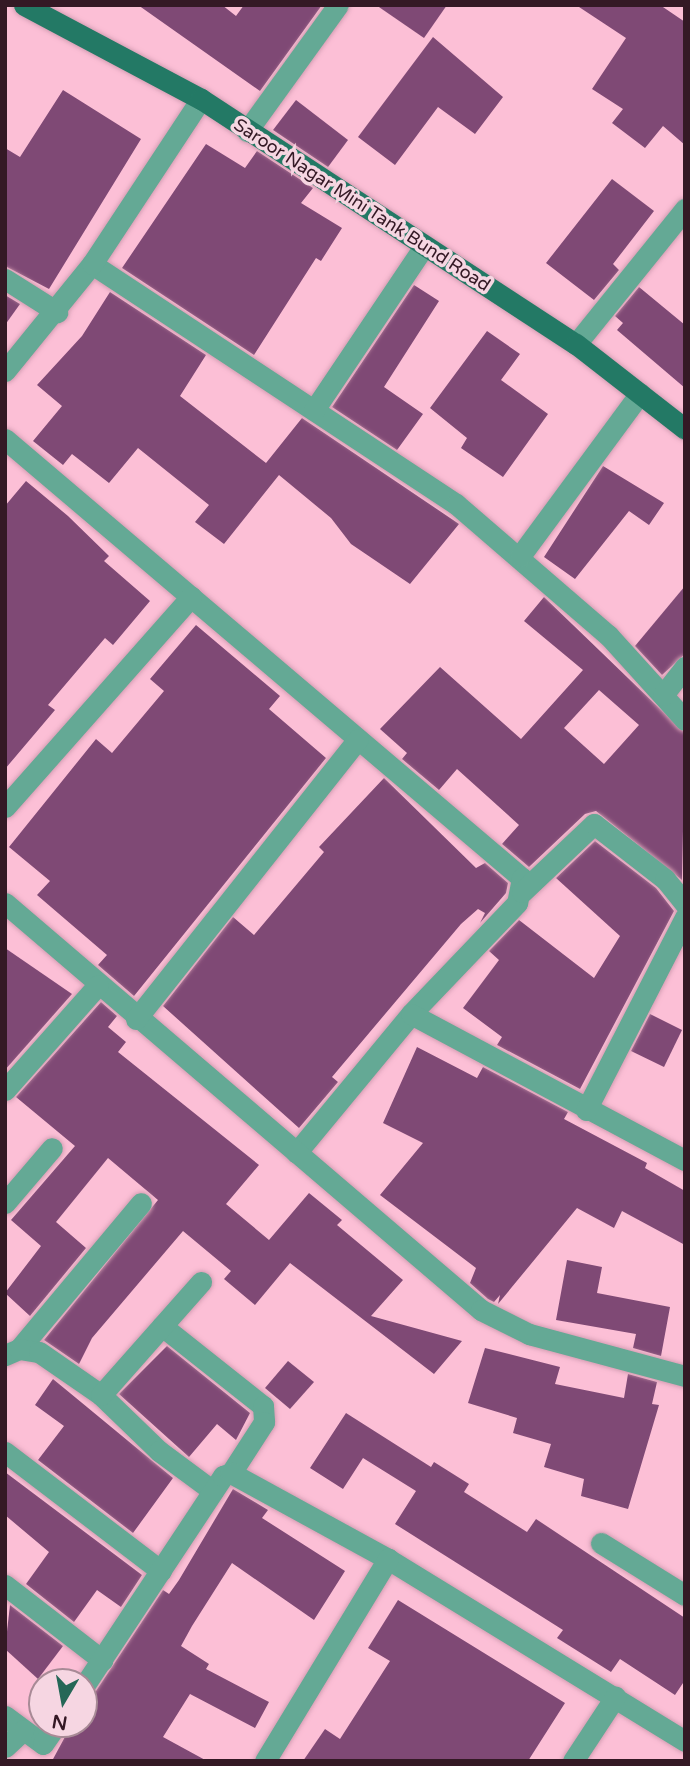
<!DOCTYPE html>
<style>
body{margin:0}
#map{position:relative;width:690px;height:1766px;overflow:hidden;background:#fcbfd6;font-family:"Varela Round",sans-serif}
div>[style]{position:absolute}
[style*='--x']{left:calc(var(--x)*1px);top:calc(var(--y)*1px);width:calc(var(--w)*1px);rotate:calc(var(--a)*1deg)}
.building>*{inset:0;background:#7f4975}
.roads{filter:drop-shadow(0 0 2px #d49eb3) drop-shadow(0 0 2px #d49eb3)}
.minor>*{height:21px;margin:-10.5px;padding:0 10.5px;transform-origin:10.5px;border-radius:10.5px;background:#64a995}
.major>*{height:21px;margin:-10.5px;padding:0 10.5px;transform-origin:10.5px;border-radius:10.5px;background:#237965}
span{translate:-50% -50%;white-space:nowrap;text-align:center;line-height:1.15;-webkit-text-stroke:7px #f6d6e2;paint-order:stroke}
.street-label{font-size:18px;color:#341925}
.frame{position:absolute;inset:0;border:7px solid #341925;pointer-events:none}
.north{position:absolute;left:28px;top:1668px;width:70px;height:70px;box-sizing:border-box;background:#f6d6e2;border:2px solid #a88a96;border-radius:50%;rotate:190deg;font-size:19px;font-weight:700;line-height:28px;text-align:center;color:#341925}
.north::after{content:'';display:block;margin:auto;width:24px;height:32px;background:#256757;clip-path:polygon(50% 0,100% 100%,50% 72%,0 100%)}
</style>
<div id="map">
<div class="building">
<div style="clip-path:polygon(138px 5px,222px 5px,236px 16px,244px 5px,322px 5px,260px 91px)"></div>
<div style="clip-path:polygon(376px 5px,447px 5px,424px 38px)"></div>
<div style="clip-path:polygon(576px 5px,660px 5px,685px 22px,685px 145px,663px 126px,645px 148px,612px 123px,623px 109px,592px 89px,626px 38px)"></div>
<div style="clip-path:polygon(433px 37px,503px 97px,475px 134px,438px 107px,395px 165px,358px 137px)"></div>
<div style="clip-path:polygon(63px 90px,141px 139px,49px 289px,5px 266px,5px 148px,20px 157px)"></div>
<div style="clip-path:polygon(296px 100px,348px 140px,328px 167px,273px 130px)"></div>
<div style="clip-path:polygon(206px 144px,245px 168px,257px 151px,313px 188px,301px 203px,342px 228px,321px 261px,316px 258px,254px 355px,122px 268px)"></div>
<div style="clip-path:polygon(612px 179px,654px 211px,613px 264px,619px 270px,594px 300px,546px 263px)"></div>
<div style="clip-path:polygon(414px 285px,439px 301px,384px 387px,423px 414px,397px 450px,332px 407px)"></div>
<div style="clip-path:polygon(639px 287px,685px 325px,685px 388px,617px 330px,623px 323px,615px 316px)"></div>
<div style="clip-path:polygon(110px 292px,206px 355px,180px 396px,266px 463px,302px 418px,459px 524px,410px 584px,351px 544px,331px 518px,279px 475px,224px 544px,195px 522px,209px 505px,138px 448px,109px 483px,72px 454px,63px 465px,33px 441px,62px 406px,37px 385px,82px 336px)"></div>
<div style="clip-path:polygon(5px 295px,20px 304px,5px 325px)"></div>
<div style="clip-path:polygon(487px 331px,520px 354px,501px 380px,548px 414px,503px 477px,461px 448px,467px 438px,430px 408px)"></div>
<div style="clip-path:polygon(603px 466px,664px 503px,649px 525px,629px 511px,575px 579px,544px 557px)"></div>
<div style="clip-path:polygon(26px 481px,68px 516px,109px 556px,104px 561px,150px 601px,113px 645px,105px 638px,48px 705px,55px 710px,5px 769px,5px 506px)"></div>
<div style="clip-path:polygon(685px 586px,685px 654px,662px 675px,635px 646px)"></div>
<div style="clip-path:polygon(evenodd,544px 597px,685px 733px,682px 880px,596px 811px,585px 814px,529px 867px,502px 844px,519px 825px,457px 769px,439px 790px,402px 759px,407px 753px,380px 729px,440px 667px,521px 739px,583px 670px,524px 621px,544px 597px,599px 690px,639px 725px,604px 764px,564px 728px,599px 690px)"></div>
<div style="clip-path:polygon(196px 625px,280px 696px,269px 709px,326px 758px,134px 996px,98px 965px,107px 955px,37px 895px,50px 881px,9px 847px,96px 739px,112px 753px,164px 691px,150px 679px)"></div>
<div style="clip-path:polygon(384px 778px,476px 868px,485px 863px,508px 883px,506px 893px,480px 923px,485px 913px,478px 909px,461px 924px,332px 1077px,338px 1082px,299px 1128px,163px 1006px,233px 917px,254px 935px,324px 852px,319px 847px)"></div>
<div style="clip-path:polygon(595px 841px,656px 888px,674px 911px,580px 1089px,497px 1045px,502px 1037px,463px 1008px,499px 960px,489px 951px,519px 920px,594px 978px,620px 936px,556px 878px)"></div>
<div style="clip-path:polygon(5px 948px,72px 994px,5px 1070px)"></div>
<div style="clip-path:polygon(101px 1002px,117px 1016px,108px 1027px,126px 1042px,118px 1052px,259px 1165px,226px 1204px,269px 1240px,309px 1193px,342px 1220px,337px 1225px,403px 1280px,371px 1316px,462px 1341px,434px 1374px,290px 1263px,255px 1305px,224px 1279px,231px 1271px,183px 1231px,92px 1338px,79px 1364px,44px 1340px,158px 1200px,108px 1158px,56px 1222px,86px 1248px,30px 1316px,5px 1293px,41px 1246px,11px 1220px,75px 1146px,16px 1097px)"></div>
<div style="clip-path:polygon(650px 1014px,682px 1030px,664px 1067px,631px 1051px)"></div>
<div style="clip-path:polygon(417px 1047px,477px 1078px,483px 1067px,568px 1112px,564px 1119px,647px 1163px,645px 1168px,685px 1191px,685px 1245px,622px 1211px,614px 1228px,577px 1208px,498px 1304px,500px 1295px,494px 1302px,488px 1299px,470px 1283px,476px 1268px,380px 1195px,423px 1143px,383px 1123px)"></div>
<div style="clip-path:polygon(567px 1260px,602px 1267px,597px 1293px,670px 1307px,661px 1356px,633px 1348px,636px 1334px,556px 1320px)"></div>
<div style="clip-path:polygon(167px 1346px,250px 1413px,236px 1440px,217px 1424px,189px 1457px,119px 1394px)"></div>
<div style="clip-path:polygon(485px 1348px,560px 1367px,555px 1384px,624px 1398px,628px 1374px,657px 1382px,652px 1404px,659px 1405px,628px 1509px,581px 1496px,584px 1479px,544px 1467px,551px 1444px,513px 1433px,517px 1418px,468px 1403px)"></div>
<div style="clip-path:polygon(288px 1361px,314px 1382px,290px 1409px,265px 1388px)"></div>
<div style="clip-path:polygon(53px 1379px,173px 1478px,133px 1533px,38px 1460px,64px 1426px,35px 1405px)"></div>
<div style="clip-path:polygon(346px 1413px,431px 1467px,434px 1462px,469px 1484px,464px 1492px,527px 1532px,536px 1519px,685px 1618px,685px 1680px,675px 1695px,620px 1659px,611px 1672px,557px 1638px,563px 1630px,395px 1524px,416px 1491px,363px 1458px,343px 1489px,310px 1468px)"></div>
<div style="clip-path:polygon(5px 1472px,142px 1575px,121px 1607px,97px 1590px,74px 1622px,26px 1584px,49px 1552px,5px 1515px)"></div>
<div style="clip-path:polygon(233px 1489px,268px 1510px,262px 1518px,345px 1571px,314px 1620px,232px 1563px,192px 1626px,181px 1646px,209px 1664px,206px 1669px,269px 1702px,255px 1728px,190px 1694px,163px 1737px,207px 1761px,52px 1761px,67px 1733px,84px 1724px,84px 1710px,94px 1694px,163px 1590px,169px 1594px,179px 1580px)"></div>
<div style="clip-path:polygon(398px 1600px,565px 1703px,528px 1761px,303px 1761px,325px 1729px,340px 1739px,390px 1661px,368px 1648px)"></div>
<div style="clip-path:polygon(10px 1605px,63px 1646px,38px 1679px,5px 1649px)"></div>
</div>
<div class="roads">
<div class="minor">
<div style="--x:247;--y:131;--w:155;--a:-54.2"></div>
<div style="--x:92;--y:264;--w:436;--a:33.4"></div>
<div style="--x:456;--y:504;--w:201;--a:40.8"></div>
<div style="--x:608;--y:635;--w:115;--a:47.8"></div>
<div style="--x:5;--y:279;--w:62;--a:32.4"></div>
<div style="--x:576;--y:344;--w:174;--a:-51.1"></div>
<div style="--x:5;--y:371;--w:138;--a:-50.9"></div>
<div style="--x:92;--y:264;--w:198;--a:-56.6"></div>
<div style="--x:314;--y:410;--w:197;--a:-56.1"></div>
<div style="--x:5;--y:439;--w:678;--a:40.34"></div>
<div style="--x:522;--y:878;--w:25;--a:101"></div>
<div style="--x:517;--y:903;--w:153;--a:133.7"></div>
<div style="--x:411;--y:1014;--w:180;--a:129.6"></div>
<div style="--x:520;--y:556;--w:202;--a:-53.6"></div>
<div style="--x:663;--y:695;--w:36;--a:-52"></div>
<div style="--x:5;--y:807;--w:281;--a:-48.5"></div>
<div style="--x:522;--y:892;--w:99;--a:-43.4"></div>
<div style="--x:594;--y:824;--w:90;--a:37.8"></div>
<div style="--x:665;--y:879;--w:32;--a:51"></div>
<div style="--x:5;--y:903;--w:626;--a:40.53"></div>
<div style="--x:481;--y:1310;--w:54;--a:26.6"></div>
<div style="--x:529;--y:1334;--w:162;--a:15.1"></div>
<div style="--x:411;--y:1014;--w:310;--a:28.1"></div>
<div style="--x:136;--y:1019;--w:357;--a:-51.6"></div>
<div style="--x:5;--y:1090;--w:140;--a:-48.5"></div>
<div style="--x:586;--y:1110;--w:217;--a:-62.8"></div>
<div style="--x:5;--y:1203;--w:72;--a:-49.5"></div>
<div style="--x:162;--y:1326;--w:129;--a:38.4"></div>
<div style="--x:263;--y:1406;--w:16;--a:86"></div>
<div style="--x:264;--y:1422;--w:61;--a:122.9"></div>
<div style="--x:19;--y:1349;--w:190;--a:-50.1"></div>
<div style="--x:5;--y:1355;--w:15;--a:-23"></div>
<div style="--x:19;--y:1349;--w:20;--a:9"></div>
<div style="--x:39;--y:1352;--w:75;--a:34.7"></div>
<div style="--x:101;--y:1395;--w:81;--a:44"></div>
<div style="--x:159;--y:1451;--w:67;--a:36.5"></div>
<div style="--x:101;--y:1395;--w:151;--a:-48.5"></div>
<div style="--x:5;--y:1452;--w:196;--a:37.3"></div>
<div style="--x:601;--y:1543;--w:99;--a:31.8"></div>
<div style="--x:5;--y:1585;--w:123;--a:37.7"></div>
<div style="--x:84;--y:1686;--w:252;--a:-56.5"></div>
<div style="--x:223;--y:1476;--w:9;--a:-21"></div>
<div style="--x:231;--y:1473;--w:179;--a:28.7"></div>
<div style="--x:388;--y:1559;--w:348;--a:31.5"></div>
<div style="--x:5;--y:1716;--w:47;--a:36.4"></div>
<div style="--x:43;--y:1744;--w:24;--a:-55"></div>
<div style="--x:5;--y:1747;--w:25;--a:-43"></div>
<div style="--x:265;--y:1761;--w:237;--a:-58.7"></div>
<div style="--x:573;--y:1761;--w:77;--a:-56.7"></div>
</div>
<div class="major">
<div style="--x:24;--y:5;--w:200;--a:28"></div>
<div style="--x:201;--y:99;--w:448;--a:33.2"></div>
<div style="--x:576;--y:344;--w:138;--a:37.9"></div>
</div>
</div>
<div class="street-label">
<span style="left:362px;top:205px;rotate:33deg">Saroor Nagar Mini Tank Bund Road</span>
</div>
<div class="frame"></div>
<div class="north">N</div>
</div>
